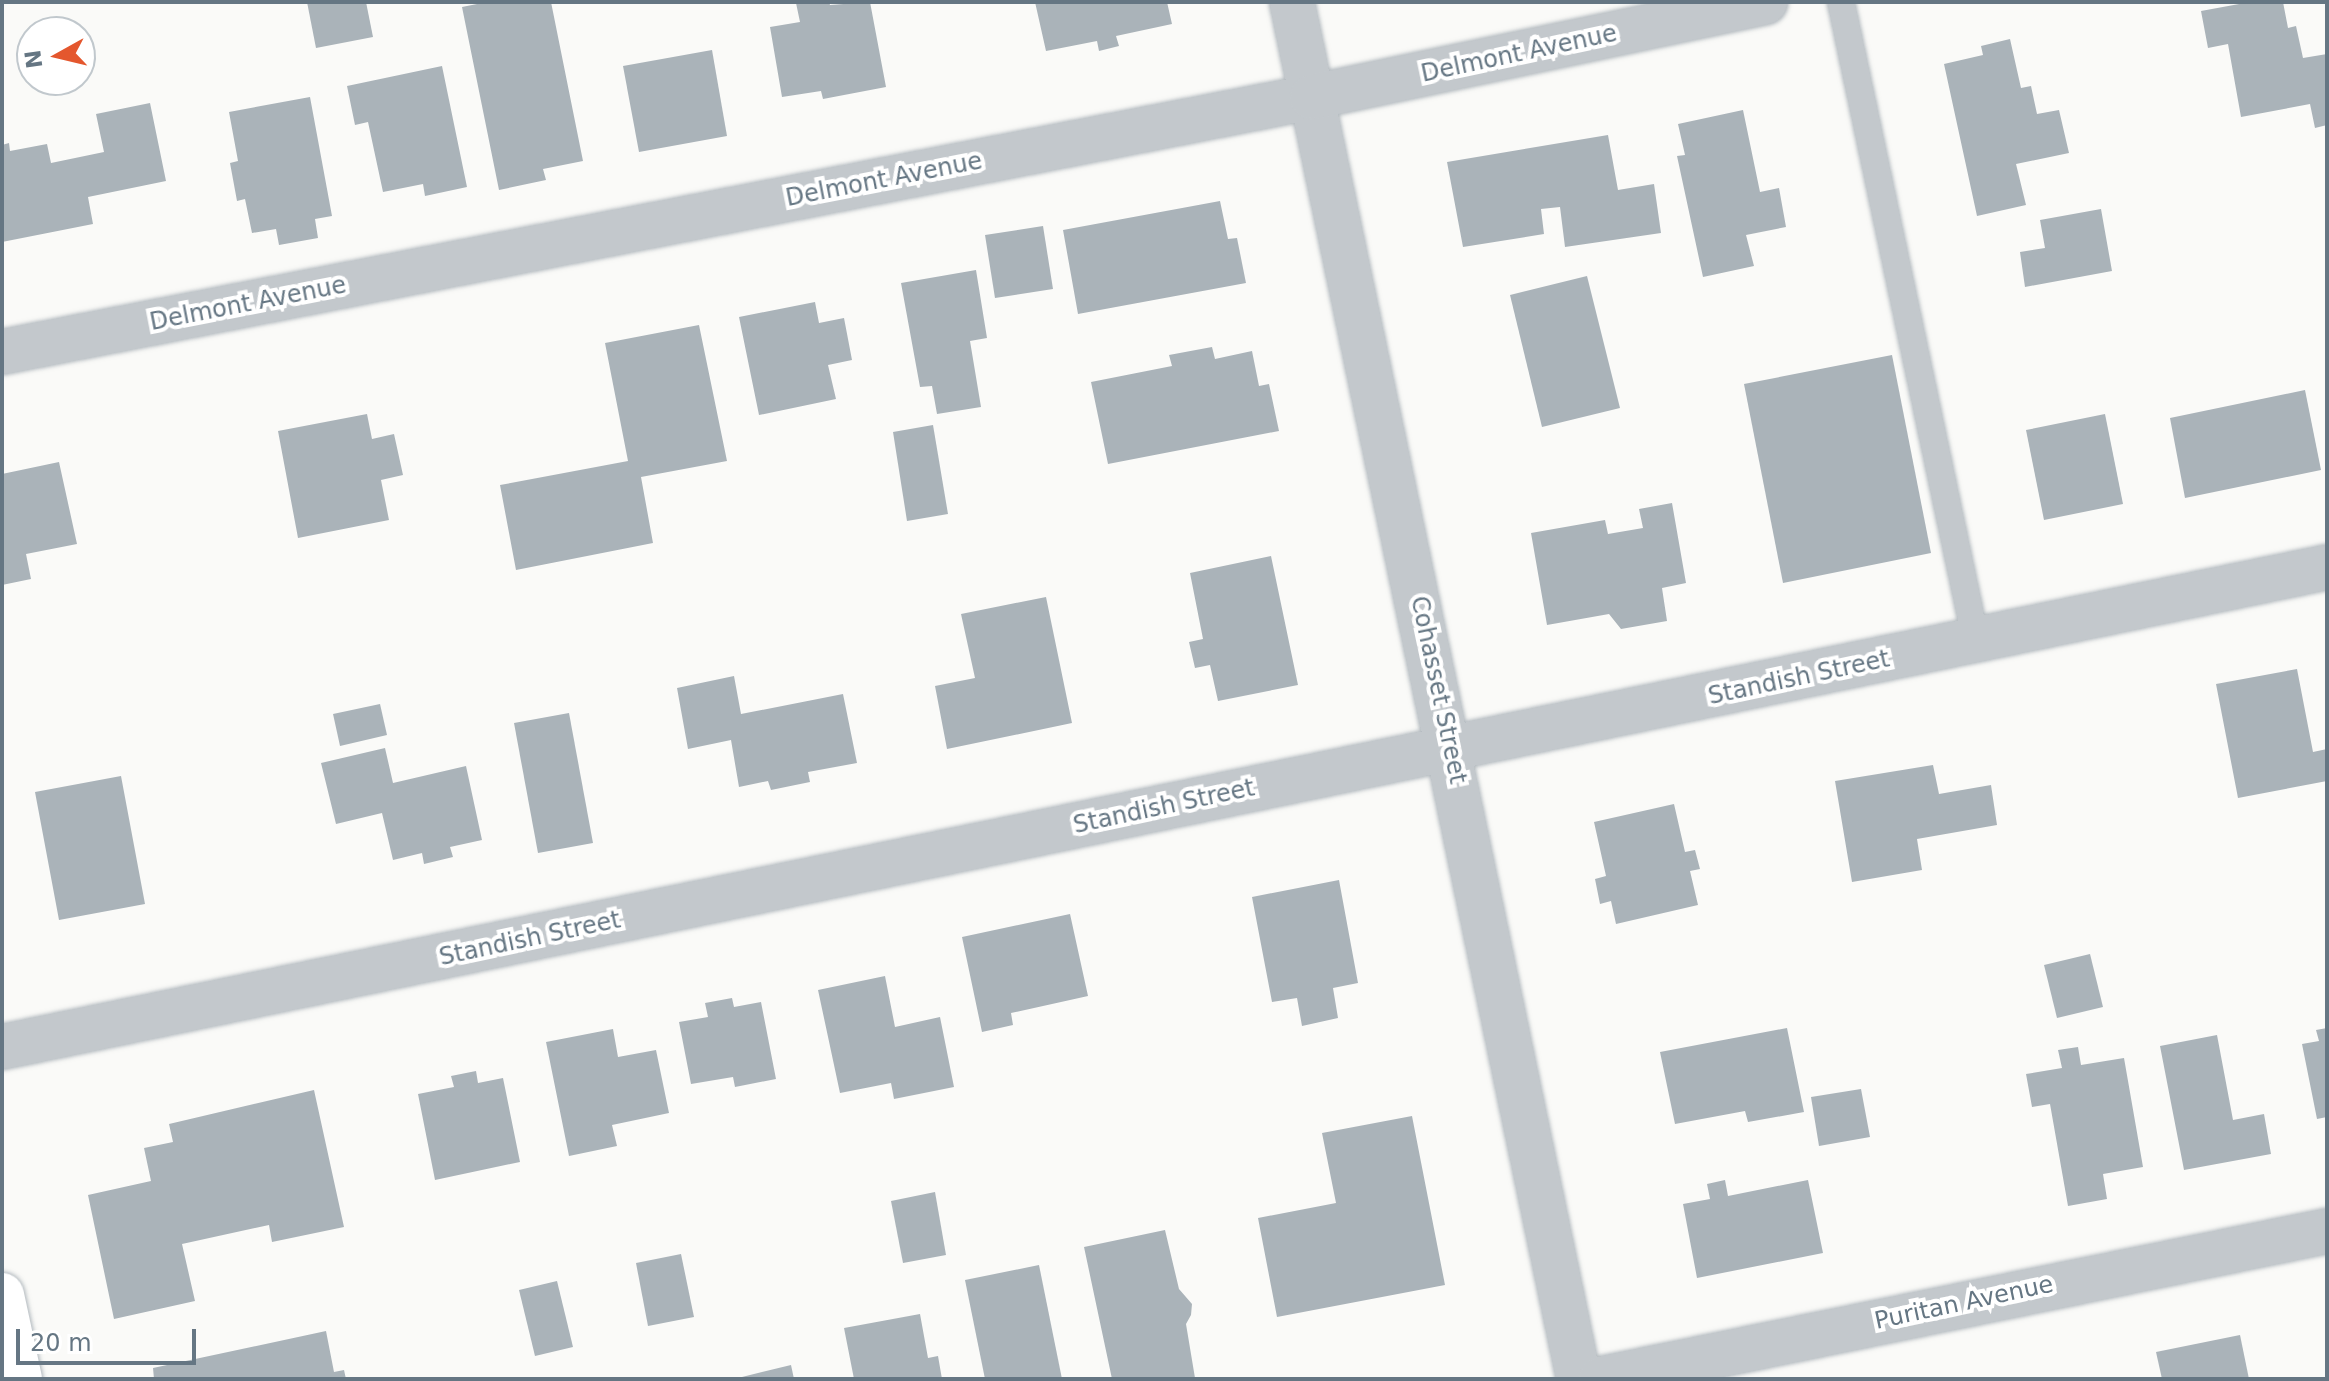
<!DOCTYPE html>
<style>
body{margin:0}
#map{position:relative;width:2329px;height:1381px;overflow:hidden;background:#fafaf8;font-family:"DejaVu Sans",sans-serif}
div>[style]{position:absolute}
[style*='--x']{left:calc(var(--x)*1px);top:calc(var(--y)*1px);width:calc(var(--w)*1px);rotate:calc(var(--a)*1deg)}
.building>*{inset:0;background:#aab3b9}
.roads{filter:drop-shadow(0 0 2px #b3babf) drop-shadow(0 0 2px #b3babf)}
.service>*{height:26px;margin:-13px;padding:0 13px;transform-origin:13px;border-radius:13px;background:#c3c8cc}
.minor>*{height:44px;margin:-22px;padding:0 22px;transform-origin:22px;border-radius:22px;background:#c3c8cc}
.secondary>*{height:44px;margin:-22px;padding:0 22px;transform-origin:22px;border-radius:22px;background:#fff}
span{translate:-50% -50%;white-space:nowrap;text-align:center;line-height:1.15;-webkit-text-stroke:8px #fff;paint-order:stroke}
.street-label{font-size:24px;color:#657683}
.frame{position:absolute;inset:0;border:4px solid #657683;pointer-events:none}
.north{position:absolute;left:16px;top:16px;width:80px;height:80px;box-sizing:border-box;background:#fff;border:2px solid #c1c8cd;border-radius:50%;rotate:262deg;font-size:22px;font-weight:700;line-height:32px;text-align:center;color:#657683}
.north::after{content:'';display:block;margin:auto;width:28px;height:36px;background:#e4572e;clip-path:polygon(50% 0,100% 100%,50% 72%,0 100%)}
.scale{position:absolute;left:16px;top:1329px;width:180px;height:36px;box-sizing:border-box;border:4px solid #657683;border-top:0;padding-left:10px;font-size:24px;line-height:28px;white-space:nowrap;color:#657683;-webkit-text-stroke:6px #fff;paint-order:stroke}
</style>
<div id="map">
<div class="building">
<div style="clip-path:polygon(307px 2px,366px 2px,373px 37px,316px 48px)"></div>
<div style="clip-path:polygon(487px 2px,551px 2px,583px 161px,543px 169px,546px 180px,499px 190px,462px 7px)"></div>
<div style="clip-path:polygon(829px 2px,830px 5px,870px 2px,886px 87px,823px 99px,821px 91px,782px 97px,770px 27px,800px 22px,796px 3px)"></div>
<div style="clip-path:polygon(1035px 2px,1167px 2px,1172px 24px,1116px 36px,1119px 46px,1099px 51px,1097px 41px,1046px 51px)"></div>
<div style="clip-path:polygon(2250px 2px,2283px 2px,2288px 28px,2296px 26px,2303px 58px,2327px 54px,2327px 125px,2315px 128px,2310px 104px,2241px 117px,2228px 44px,2208px 48px,2201px 11px)"></div>
<div style="clip-path:polygon(2010px 39px,2021px 88px,2031px 86px,2037px 114px,2059px 110px,2069px 153px,2016px 164px,2026px 205px,1977px 216px,1944px 64px,1983px 55px,1981px 46px)"></div>
<div style="clip-path:polygon(712px 50px,727px 136px,639px 152px,623px 66px)"></div>
<div style="clip-path:polygon(442px 66px,467px 187px,425px 196px,423px 184px,383px 192px,368px 122px,355px 125px,347px 86px)"></div>
<div style="clip-path:polygon(310px 97px,332px 216px,315px 219px,318px 238px,279px 245px,276px 229px,252px 233px,245px 199px,237px 201px,230px 163px,238px 161px,229px 112px)"></div>
<div style="clip-path:polygon(150px 103px,166px 181px,88px 197px,93px 224px,2px 242px,2px 145px,9px 143px,10px 151px,47px 144px,51px 163px,104px 152px,96px 114px)"></div>
<div style="clip-path:polygon(1743px 110px,1760px 192px,1779px 188px,1786px 227px,1746px 235px,1754px 266px,1703px 277px,1677px 156px,1685px 155px,1678px 124px)"></div>
<div style="clip-path:polygon(1608px 135px,1618px 190px,1654px 184px,1661px 233px,1565px 247px,1560px 207px,1541px 209px,1544px 234px,1463px 247px,1447px 162px)"></div>
<div style="clip-path:polygon(1220px 201px,1228px 239px,1237px 238px,1246px 283px,1078px 314px,1063px 230px)"></div>
<div style="clip-path:polygon(2101px 209px,2112px 271px,2025px 287px,2020px 252px,2045px 248px,2040px 220px)"></div>
<div style="clip-path:polygon(1043px 226px,1053px 289px,995px 298px,985px 235px)"></div>
<div style="clip-path:polygon(976px 270px,987px 338px,970px 341px,981px 407px,937px 414px,932px 386px,920px 387px,901px 283px)"></div>
<div style="clip-path:polygon(1587px 276px,1620px 408px,1542px 427px,1510px 295px)"></div>
<div style="clip-path:polygon(815px 302px,819px 323px,844px 318px,852px 360px,828px 365px,836px 399px,759px 415px,739px 317px)"></div>
<div style="clip-path:polygon(699px 325px,727px 461px,641px 477px,653px 543px,516px 570px,500px 485px,628px 461px,605px 343px)"></div>
<div style="clip-path:polygon(1212px 347px,1215px 359px,1252px 351px,1259px 386px,1269px 384px,1279px 431px,1108px 464px,1091px 382px,1172px 366px,1169px 355px)"></div>
<div style="clip-path:polygon(1892px 355px,1931px 553px,1783px 583px,1744px 384px)"></div>
<div style="clip-path:polygon(2305px 390px,2321px 470px,2185px 498px,2170px 418px)"></div>
<div style="clip-path:polygon(367px 414px,372px 439px,394px 434px,403px 475px,381px 480px,389px 520px,298px 538px,278px 431px)"></div>
<div style="clip-path:polygon(2105px 414px,2123px 504px,2044px 520px,2026px 430px)"></div>
<div style="clip-path:polygon(933px 425px,948px 514px,907px 521px,893px 432px)"></div>
<div style="clip-path:polygon(59px 462px,77px 544px,26px 554px,31px 579px,2px 585px,2px 474px)"></div>
<div style="clip-path:polygon(1672px 503px,1686px 583px,1662px 588px,1667px 621px,1621px 629px,1609px 614px,1547px 625px,1531px 533px,1605px 520px,1608px 534px,1643px 528px,1639px 509px)"></div>
<div style="clip-path:polygon(1271px 556px,1298px 685px,1218px 701px,1210px 665px,1195px 668px,1189px 642px,1203px 639px,1190px 573px)"></div>
<div style="clip-path:polygon(1046px 597px,1072px 723px,947px 749px,935px 686px,975px 678px,961px 614px)"></div>
<div style="clip-path:polygon(2297px 669px,2313px 752px,2327px 749px,2327px 781px,2238px 798px,2216px 684px)"></div>
<div style="clip-path:polygon(734px 676px,741px 714px,843px 694px,857px 763px,808px 772px,810px 782px,771px 790px,768px 781px,739px 787px,731px 740px,688px 749px,677px 688px)"></div>
<div style="clip-path:polygon(380px 704px,387px 735px,340px 746px,333px 714px)"></div>
<div style="clip-path:polygon(569px 713px,593px 843px,538px 853px,514px 723px)"></div>
<div style="clip-path:polygon(385px 748px,393px 783px,466px 766px,482px 840px,450px 847px,453px 857px,424px 864px,422px 853px,393px 860px,382px 813px,336px 824px,321px 763px)"></div>
<div style="clip-path:polygon(1933px 765px,1939px 794px,1991px 785px,1997px 825px,1917px 839px,1922px 870px,1852px 882px,1835px 781px)"></div>
<div style="clip-path:polygon(121px 776px,145px 904px,59px 920px,35px 792px)"></div>
<div style="clip-path:polygon(1674px 804px,1685px 852px,1695px 850px,1700px 869px,1690px 871px,1698px 905px,1616px 924px,1611px 901px,1600px 904px,1595px 879px,1606px 876px,1594px 822px)"></div>
<div style="clip-path:polygon(1339px 880px,1358px 983px,1333px 988px,1338px 1018px,1302px 1026px,1297px 998px,1272px 1002px,1252px 897px)"></div>
<div style="clip-path:polygon(1070px 914px,1088px 996px,1011px 1013px,1013px 1025px,982px 1032px,962px 937px)"></div>
<div style="clip-path:polygon(2090px 954px,2103px 1007px,2057px 1018px,2044px 965px)"></div>
<div style="clip-path:polygon(885px 976px,895px 1027px,940px 1017px,954px 1087px,894px 1099px,891px 1083px,840px 1093px,818px 990px)"></div>
<div style="clip-path:polygon(732px 998px,734px 1007px,761px 1002px,776px 1079px,735px 1087px,733px 1077px,691px 1084px,679px 1022px,708px 1017px,705px 1003px)"></div>
<div style="clip-path:polygon(1787px 1028px,1804px 1112px,1748px 1122px,1745px 1111px,1675px 1124px,1660px 1052px)"></div>
<div style="clip-path:polygon(2327px 1028px,2327px 1117px,2317px 1119px,2302px 1044px,2319px 1041px,2316px 1030px)"></div>
<div style="clip-path:polygon(613px 1029px,618px 1057px,656px 1050px,669px 1113px,612px 1125px,617px 1146px,569px 1156px,546px 1042px)"></div>
<div style="clip-path:polygon(2217px 1035px,2233px 1120px,2264px 1114px,2271px 1154px,2184px 1170px,2160px 1046px)"></div>
<div style="clip-path:polygon(2078px 1047px,2081px 1065px,2124px 1058px,2143px 1167px,2103px 1174px,2107px 1199px,2068px 1206px,2050px 1104px,2032px 1107px,2026px 1074px,2062px 1068px,2058px 1050px)"></div>
<div style="clip-path:polygon(476px 1071px,478px 1083px,503px 1078px,520px 1162px,435px 1180px,418px 1094px,454px 1087px,451px 1076px)"></div>
<div style="clip-path:polygon(1861px 1089px,1870px 1137px,1819px 1146px,1811px 1097px)"></div>
<div style="clip-path:polygon(314px 1090px,344px 1227px,272px 1242px,269px 1225px,182px 1244px,195px 1301px,114px 1319px,88px 1195px,151px 1181px,144px 1148px,173px 1142px,169px 1124px)"></div>
<div style="clip-path:polygon(1412px 1116px,1445px 1285px,1277px 1317px,1258px 1218px,1336px 1203px,1322px 1133px)"></div>
<div style="clip-path:polygon(1725px 1180px,1728px 1196px,1808px 1180px,1823px 1253px,1697px 1278px,1683px 1204px,1710px 1199px,1707px 1184px)"></div>
<div style="clip-path:polygon(935px 1192px,946px 1255px,903px 1263px,891px 1201px)"></div>
<div style="clip-path:polygon(1165px 1230px,1179px 1289px,1192px 1304px,1191px 1315px,1186px 1324px,1195px 1378px,1112px 1379px,1084px 1247px)"></div>
<div style="clip-path:polygon(681px 1254px,694px 1317px,648px 1326px,636px 1263px)"></div>
<div style="clip-path:polygon(1039px 1265px,1062px 1379px,985px 1379px,965px 1280px)"></div>
<div style="clip-path:polygon(557px 1281px,573px 1347px,535px 1356px,519px 1290px)"></div>
<div style="clip-path:polygon(920px 1314px,928px 1358px,938px 1356px,942px 1379px,854px 1379px,844px 1328px)"></div>
<div style="clip-path:polygon(326px 1331px,334px 1372px,344px 1370px,346px 1379px,154px 1379px,153px 1368px)"></div>
<div style="clip-path:polygon(2240px 1335px,2249px 1379px,2162px 1379px,2156px 1352px)"></div>
<div style="clip-path:polygon(791px 1365px,794px 1379px,738px 1379px,738px 1378px)"></div>
</div>
<div class="roads">
<div class="service">
<div style="--x:1841;--y:2;--w:653;--a:78.07"></div>
</div>
<div class="minor">
<div style="--x:1292;--y:2;--w:1407;--a:78.23"></div>
<div style="--x:2;--y:352;--w:1335;--a:-11.02"></div>
<div style="--x:1312;--y:97;--w:463;--a:-11.8"></div>
<div style="--x:2;--y:1047;--w:2374;--a:-11.66"></div>
<div style="--x:1601;--y:1379;--w:741;--a:-11.52"></div>
</div>
<div class="secondary">
<div style="--x:2;--y:1295;--w:86;--a:77.9"></div>
</div>
</div>
<div class="street-label">
<span style="left:1519px;top:54px;rotate:-12deg">Delmont Avenue</span>
<span style="left:884px;top:180px;rotate:-11deg">Delmont Avenue</span>
<span style="left:248px;top:304px;rotate:-11deg">Delmont Avenue</span>
<span style="left:1799px;top:678px;rotate:-12deg">Standish Street</span>
<span style="left:1438px;top:690px;rotate:78deg">Cohasset Street</span>
<span style="left:1164px;top:807px;rotate:-12deg">Standish Street</span>
<span style="left:530px;top:939px;rotate:-12deg">Standish Street</span>
<span style="left:1964px;top:1303px;rotate:-12deg">Puritan Avenue</span>
</div>
<div class="frame"></div>
<div class="north">N</div>
<div class="scale">20 m</div>
</div>
